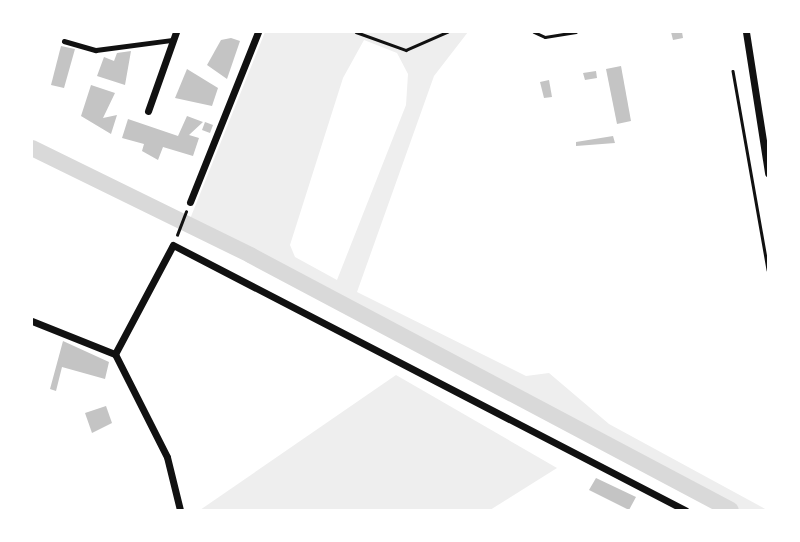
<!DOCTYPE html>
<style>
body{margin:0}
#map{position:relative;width:800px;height:542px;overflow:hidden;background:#fff;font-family:"PT Sans Narrow",sans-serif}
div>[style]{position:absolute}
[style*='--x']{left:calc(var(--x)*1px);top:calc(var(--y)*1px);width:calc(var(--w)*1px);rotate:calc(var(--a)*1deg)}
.green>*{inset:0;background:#eee}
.canal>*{height:16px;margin:-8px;padding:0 8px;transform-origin:8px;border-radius:8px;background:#d9d9d9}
.building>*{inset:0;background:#c4c4c4}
.path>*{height:2.5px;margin:-1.25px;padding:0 1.25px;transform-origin:1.25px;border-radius:1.25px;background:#111}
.service>*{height:4.5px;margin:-2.25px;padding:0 2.25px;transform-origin:2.25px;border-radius:2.25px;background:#111}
.minor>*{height:7px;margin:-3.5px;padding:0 3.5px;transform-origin:3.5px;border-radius:3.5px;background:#111}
span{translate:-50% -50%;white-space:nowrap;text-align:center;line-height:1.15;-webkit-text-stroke:7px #fff;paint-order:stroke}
.frame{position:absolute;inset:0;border:33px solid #fff;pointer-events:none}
</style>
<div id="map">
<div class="green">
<div style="clip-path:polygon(evenodd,265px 32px,468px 32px,434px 76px,357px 292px,526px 376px,549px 373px,609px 424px,767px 510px,737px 510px,190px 219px,265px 32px,364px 40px,397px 53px,408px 74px,406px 105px,337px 280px,295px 257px,290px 245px,343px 78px,364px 40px)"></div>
<div style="clip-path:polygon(396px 375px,557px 468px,490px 510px,200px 510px)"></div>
</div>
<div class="canal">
<div style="--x:32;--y:148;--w:243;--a:26.1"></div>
<div style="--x:250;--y:255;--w:544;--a:27.93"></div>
</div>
<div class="building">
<div style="clip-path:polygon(671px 32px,682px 32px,683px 38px,673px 40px)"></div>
<div style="clip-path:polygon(231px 38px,240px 41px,227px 79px,207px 65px,221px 40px)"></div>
<div style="clip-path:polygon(61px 46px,75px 49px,64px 88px,51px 85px)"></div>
<div style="clip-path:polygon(131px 51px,125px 85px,97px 76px,104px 57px,114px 61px,117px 53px)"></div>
<div style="clip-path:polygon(621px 66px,631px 121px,617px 124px,606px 69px)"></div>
<div style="clip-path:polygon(187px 69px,218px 88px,212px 106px,175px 98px)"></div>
<div style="clip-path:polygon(596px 71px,597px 78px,585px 80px,583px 73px)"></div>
<div style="clip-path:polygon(549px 80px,552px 97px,544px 98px,540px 82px)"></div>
<div style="clip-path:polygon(91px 85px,115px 93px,103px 118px,117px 115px,111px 134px,81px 116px)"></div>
<div style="clip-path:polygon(187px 116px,203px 122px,189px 135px,199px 138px,193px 156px,163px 147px,158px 160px,142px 151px,144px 144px,122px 138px,128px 119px,178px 136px)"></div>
<div style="clip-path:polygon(205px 122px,213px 125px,210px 133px,202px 130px)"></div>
<div style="clip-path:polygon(613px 136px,615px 143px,576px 146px,576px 142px)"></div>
<div style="clip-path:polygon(63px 341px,109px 362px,105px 379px,62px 367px,56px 391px,50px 389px)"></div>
<div style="clip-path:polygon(106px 406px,112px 423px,92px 433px,85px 413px)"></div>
<div style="clip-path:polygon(596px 478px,636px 497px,629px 510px,589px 490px)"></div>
</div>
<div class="path">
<div style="--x:356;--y:32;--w:53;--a:19.8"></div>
<div style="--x:406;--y:50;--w:45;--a:-23.7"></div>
<div style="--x:534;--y:32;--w:12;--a:24"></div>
<div style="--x:545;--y:37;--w:31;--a:-9"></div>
<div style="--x:733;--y:71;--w:202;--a:80"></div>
<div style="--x:177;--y:235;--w:25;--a:-69"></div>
</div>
<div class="service">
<div style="--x:64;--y:41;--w:33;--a:16"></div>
<div style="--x:96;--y:50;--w:77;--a:-7.5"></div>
</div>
<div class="minor">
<div style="--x:746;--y:32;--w:143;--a:81.1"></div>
<div style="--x:148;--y:111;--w:84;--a:-70.5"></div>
<div style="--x:190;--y:202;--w:183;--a:-68.2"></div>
<div style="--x:32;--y:321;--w:89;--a:21.7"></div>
<div style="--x:115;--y:354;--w:115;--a:63.2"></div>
<div style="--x:167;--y:457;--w:55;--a:76.2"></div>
<div style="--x:115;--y:354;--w:123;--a:-62"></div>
<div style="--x:173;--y:245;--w:577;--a:27.37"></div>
</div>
<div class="frame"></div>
</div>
